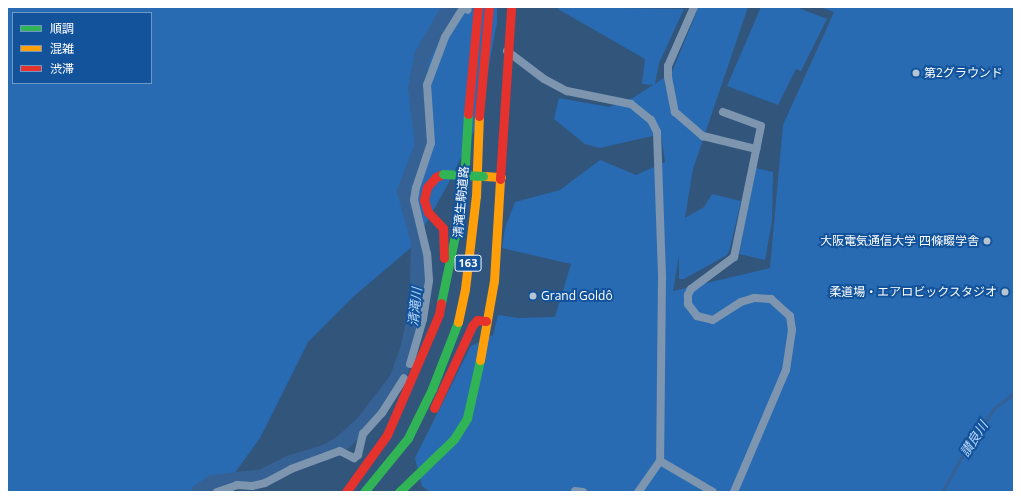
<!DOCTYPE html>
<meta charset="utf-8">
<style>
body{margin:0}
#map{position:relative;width:1021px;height:499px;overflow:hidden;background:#32557c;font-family:"Open Sans","Noto Sans JP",sans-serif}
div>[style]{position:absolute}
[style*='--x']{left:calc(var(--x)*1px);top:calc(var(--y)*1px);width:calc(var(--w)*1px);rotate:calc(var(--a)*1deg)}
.green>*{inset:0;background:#286bb2}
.stream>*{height:2.5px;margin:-1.25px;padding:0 1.25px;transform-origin:1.25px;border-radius:1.25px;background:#356195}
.river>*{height:16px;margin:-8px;padding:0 8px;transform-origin:8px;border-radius:8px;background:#356195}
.street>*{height:8px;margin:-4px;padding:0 4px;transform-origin:4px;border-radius:4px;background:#7d95ae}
.fast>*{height:9px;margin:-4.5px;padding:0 4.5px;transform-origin:4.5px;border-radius:4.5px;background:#30b455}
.slow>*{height:9px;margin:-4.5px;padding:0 4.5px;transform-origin:4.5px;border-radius:4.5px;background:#ff9f0a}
.jam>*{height:9px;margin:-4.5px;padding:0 4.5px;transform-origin:4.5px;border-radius:4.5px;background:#e5322d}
.fast-bridge>*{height:9px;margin:-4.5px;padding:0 4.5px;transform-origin:4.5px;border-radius:4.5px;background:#30b455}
.dots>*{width:11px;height:11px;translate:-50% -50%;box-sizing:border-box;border:2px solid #13539c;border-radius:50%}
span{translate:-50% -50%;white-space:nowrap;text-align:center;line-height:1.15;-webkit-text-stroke:4px #13539c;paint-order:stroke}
.shield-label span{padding:1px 3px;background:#13539c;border:1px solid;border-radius:3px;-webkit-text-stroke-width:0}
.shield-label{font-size:11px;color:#fff;font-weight:700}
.poi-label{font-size:12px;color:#fff}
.left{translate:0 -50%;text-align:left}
.right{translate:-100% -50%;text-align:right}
.street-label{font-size:12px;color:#fff}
.water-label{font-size:13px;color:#b5d7fa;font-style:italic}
.frame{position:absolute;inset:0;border:8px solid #fff;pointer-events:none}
.legend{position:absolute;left:12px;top:12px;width:140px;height:72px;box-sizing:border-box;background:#13539c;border:1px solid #7198c4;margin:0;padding:5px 7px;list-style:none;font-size:12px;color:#fff}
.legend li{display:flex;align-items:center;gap:8px;height:20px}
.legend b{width:20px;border:1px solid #7198c4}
</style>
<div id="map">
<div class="green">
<div style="clip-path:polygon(evenodd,7px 7px,497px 7px,497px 22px,479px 121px,447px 186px,413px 246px,354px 296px,308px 342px,260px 438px,221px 492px,7px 492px,7px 7px,13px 13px,151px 13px,151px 83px,13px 83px,13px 13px)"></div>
<div style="clip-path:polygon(559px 7px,684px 9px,659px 63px,655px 84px,672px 72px,697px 11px,692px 7px,748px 7px,693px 169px,685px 218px,704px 207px,712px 194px,741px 201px,730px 248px,727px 255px,684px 279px,679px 279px,679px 255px,673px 291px,770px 268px,783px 125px,834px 12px,820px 7px,1014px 7px,1014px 492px,430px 492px,422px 486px,415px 458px,471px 346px,493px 335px,498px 315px,519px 318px,555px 317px,571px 264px,502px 248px,505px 228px,515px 202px,560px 190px,600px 160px,636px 175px,665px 162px,661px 134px,600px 148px,585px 144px,554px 119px,559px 98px,609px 107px,633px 98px,653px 85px,642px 84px,645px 59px,558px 9px)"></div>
<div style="clip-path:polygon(761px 7px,796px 7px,827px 19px,801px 71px,796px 69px,778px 105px,727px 86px)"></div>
<div style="clip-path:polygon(756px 168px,773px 172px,772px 221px,765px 260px,739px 254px)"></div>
</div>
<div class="stream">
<div style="--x:942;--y:492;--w:55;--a:-60.6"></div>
<div style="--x:969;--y:444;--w:43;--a:-54.5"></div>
<div style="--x:994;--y:409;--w:26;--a:-39"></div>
</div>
<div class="river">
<div style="--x:199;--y:492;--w:17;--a:-33"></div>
<div style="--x:213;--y:483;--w:50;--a:-6.8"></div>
<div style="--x:263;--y:477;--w:28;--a:-27"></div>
<div style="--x:288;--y:464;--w:39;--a:-17"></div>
<div style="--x:325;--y:453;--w:20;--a:-30"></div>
<div style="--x:342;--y:443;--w:28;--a:-42"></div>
<div style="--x:363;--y:424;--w:56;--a:-52.3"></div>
<div style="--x:397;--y:380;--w:29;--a:-70"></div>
<div style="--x:407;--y:353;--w:43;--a:-76.6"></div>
<div style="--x:417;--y:311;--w:68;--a:-88.3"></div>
<div style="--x:419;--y:243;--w:54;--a:-105.1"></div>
<div style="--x:405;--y:191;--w:49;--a:-68.6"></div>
<div style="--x:423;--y:145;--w:57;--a:-97"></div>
<div style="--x:416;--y:88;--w:33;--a:-79"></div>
<div style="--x:422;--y:56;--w:56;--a:-60.3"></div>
</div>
<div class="street">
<div style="--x:694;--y:7;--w:64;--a:113.8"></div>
<div style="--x:668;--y:66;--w:11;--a:90"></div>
<div style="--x:668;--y:77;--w:36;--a:79"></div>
<div style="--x:675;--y:112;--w:37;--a:41"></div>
<div style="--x:703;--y:136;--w:55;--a:13.8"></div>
<div style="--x:507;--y:51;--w:46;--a:37.1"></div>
<div style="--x:544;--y:79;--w:26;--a:28"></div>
<div style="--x:567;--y:91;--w:65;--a:11.5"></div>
<div style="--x:631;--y:104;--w:26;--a:39"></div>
<div style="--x:651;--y:120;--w:13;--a:63"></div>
<div style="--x:657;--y:132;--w:146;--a:88"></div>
<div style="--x:662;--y:278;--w:183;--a:90.6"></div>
<div style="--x:660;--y:461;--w:38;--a:125"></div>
<div style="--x:723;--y:112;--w:40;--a:20.2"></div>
<div style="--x:761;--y:126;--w:134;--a:101.6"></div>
<div style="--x:734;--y:257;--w:54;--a:143.3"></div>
<div style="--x:691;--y:289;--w:7;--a:117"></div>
<div style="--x:688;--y:295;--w:9;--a:90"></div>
<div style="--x:688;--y:304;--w:15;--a:53"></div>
<div style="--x:697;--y:316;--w:16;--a:14"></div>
<div style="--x:713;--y:320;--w:33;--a:-33"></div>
<div style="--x:741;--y:302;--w:14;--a:-17"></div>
<div style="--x:754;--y:298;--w:17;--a:3"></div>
<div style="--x:771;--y:299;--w:25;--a:42"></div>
<div style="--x:790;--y:316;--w:14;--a:82"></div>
<div style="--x:792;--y:330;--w:40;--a:98.5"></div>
<div style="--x:786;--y:370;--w:133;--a:113.1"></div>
<div style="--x:410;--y:364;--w:47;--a:-73.9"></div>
<div style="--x:423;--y:319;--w:39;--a:-81"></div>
<div style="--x:429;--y:280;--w:26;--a:-94"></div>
<div style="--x:427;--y:254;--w:56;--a:-103.5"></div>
<div style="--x:414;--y:200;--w:12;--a:-81"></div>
<div style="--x:416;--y:188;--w:47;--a:-71.6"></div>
<div style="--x:431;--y:143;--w:58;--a:-93.9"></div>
<div style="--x:427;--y:85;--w:51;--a:-69.4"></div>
<div style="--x:445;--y:37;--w:34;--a:-58"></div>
<div style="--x:463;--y:8;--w:5;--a:22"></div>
<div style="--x:660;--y:461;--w:61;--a:30.3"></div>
<div style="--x:575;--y:491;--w:8;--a:7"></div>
<div style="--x:217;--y:492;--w:21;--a:-19"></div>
<div style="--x:237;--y:485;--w:15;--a:4"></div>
<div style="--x:252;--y:486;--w:13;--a:-13"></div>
<div style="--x:265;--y:483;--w:30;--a:-28"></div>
<div style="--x:291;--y:469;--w:52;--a:-20.2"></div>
<div style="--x:340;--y:451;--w:16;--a:27"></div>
<div style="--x:354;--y:458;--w:5;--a:-37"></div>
<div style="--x:358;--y:455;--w:22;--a:-77"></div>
<div style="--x:363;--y:434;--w:28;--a:-48"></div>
<div style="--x:382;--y:413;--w:41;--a:-57.8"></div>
</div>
<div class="fast">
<div style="--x:441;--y:303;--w:108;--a:-78.3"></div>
<div style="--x:463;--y:197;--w:83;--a:-86.6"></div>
<div style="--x:364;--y:492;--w:70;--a:-50.8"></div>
<div style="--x:408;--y:438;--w:55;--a:-63.9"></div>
<div style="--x:432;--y:389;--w:72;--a:-68.8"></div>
<div style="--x:399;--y:492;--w:76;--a:-43.9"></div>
<div style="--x:454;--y:439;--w:25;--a:-58"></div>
<div style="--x:467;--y:418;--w:59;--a:-77.4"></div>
</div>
<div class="slow">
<div style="--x:483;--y:176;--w:18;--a:3"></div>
<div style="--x:458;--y:322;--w:34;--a:-78"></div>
<div style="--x:465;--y:289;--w:94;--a:-83.3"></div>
<div style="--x:476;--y:196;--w:80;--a:-87.9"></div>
<div style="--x:480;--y:360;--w:80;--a:-80"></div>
<div style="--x:494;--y:281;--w:102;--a:-86.6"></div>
</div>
<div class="jam">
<div style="--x:468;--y:114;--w:107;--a:-84.7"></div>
<div style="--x:479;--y:116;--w:109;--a:-84.8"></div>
<div style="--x:443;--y:174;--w:8;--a:157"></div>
<div style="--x:436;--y:177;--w:13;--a:132"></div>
<div style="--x:427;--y:187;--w:13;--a:103"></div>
<div style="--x:424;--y:200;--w:13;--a:72"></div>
<div style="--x:428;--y:212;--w:22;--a:47"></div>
<div style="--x:443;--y:228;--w:30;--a:88"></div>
<div style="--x:500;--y:179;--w:172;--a:-86.3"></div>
<div style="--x:434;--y:408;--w:90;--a:-65.1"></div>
<div style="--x:472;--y:326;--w:8;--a:-50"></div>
<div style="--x:477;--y:320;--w:9;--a:6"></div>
<div style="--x:346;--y:492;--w:70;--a:-54.3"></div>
<div style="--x:387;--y:435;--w:132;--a:-66.7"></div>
<div style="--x:439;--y:314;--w:11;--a:-80"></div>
</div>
<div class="fast-bridge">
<div style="--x:443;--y:174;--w:40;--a:2.9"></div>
</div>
<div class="dots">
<div style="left:916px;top:73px;background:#b7c4d1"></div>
<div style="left:987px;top:241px;background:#b7c4d1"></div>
<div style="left:1005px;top:292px;background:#b7c4d1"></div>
<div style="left:533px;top:296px;background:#b7c4d1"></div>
</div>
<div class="shield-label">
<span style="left:468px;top:263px">163</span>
</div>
<div class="poi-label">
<span class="left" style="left:924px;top:73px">第2グラウンド</span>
<span class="right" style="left:979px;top:241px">大阪電気通信大学 四條畷学舎</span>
<span class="right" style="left:997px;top:292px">柔道場・エアロビックスタジオ</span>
<span class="left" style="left:541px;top:296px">Grand Goldô</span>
</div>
<div class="street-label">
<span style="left:461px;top:202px;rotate:-85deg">清滝生駒道路</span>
</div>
<div class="water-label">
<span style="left:415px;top:307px;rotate:-84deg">清滝川</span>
<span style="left:974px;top:439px;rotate:-57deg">讃良川</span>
</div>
<div class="frame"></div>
<ul class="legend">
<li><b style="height:5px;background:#30b455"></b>順調</li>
<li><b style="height:5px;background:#ff9f0a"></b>混雑</li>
<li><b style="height:5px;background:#e5322d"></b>渋滞</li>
</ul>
</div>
